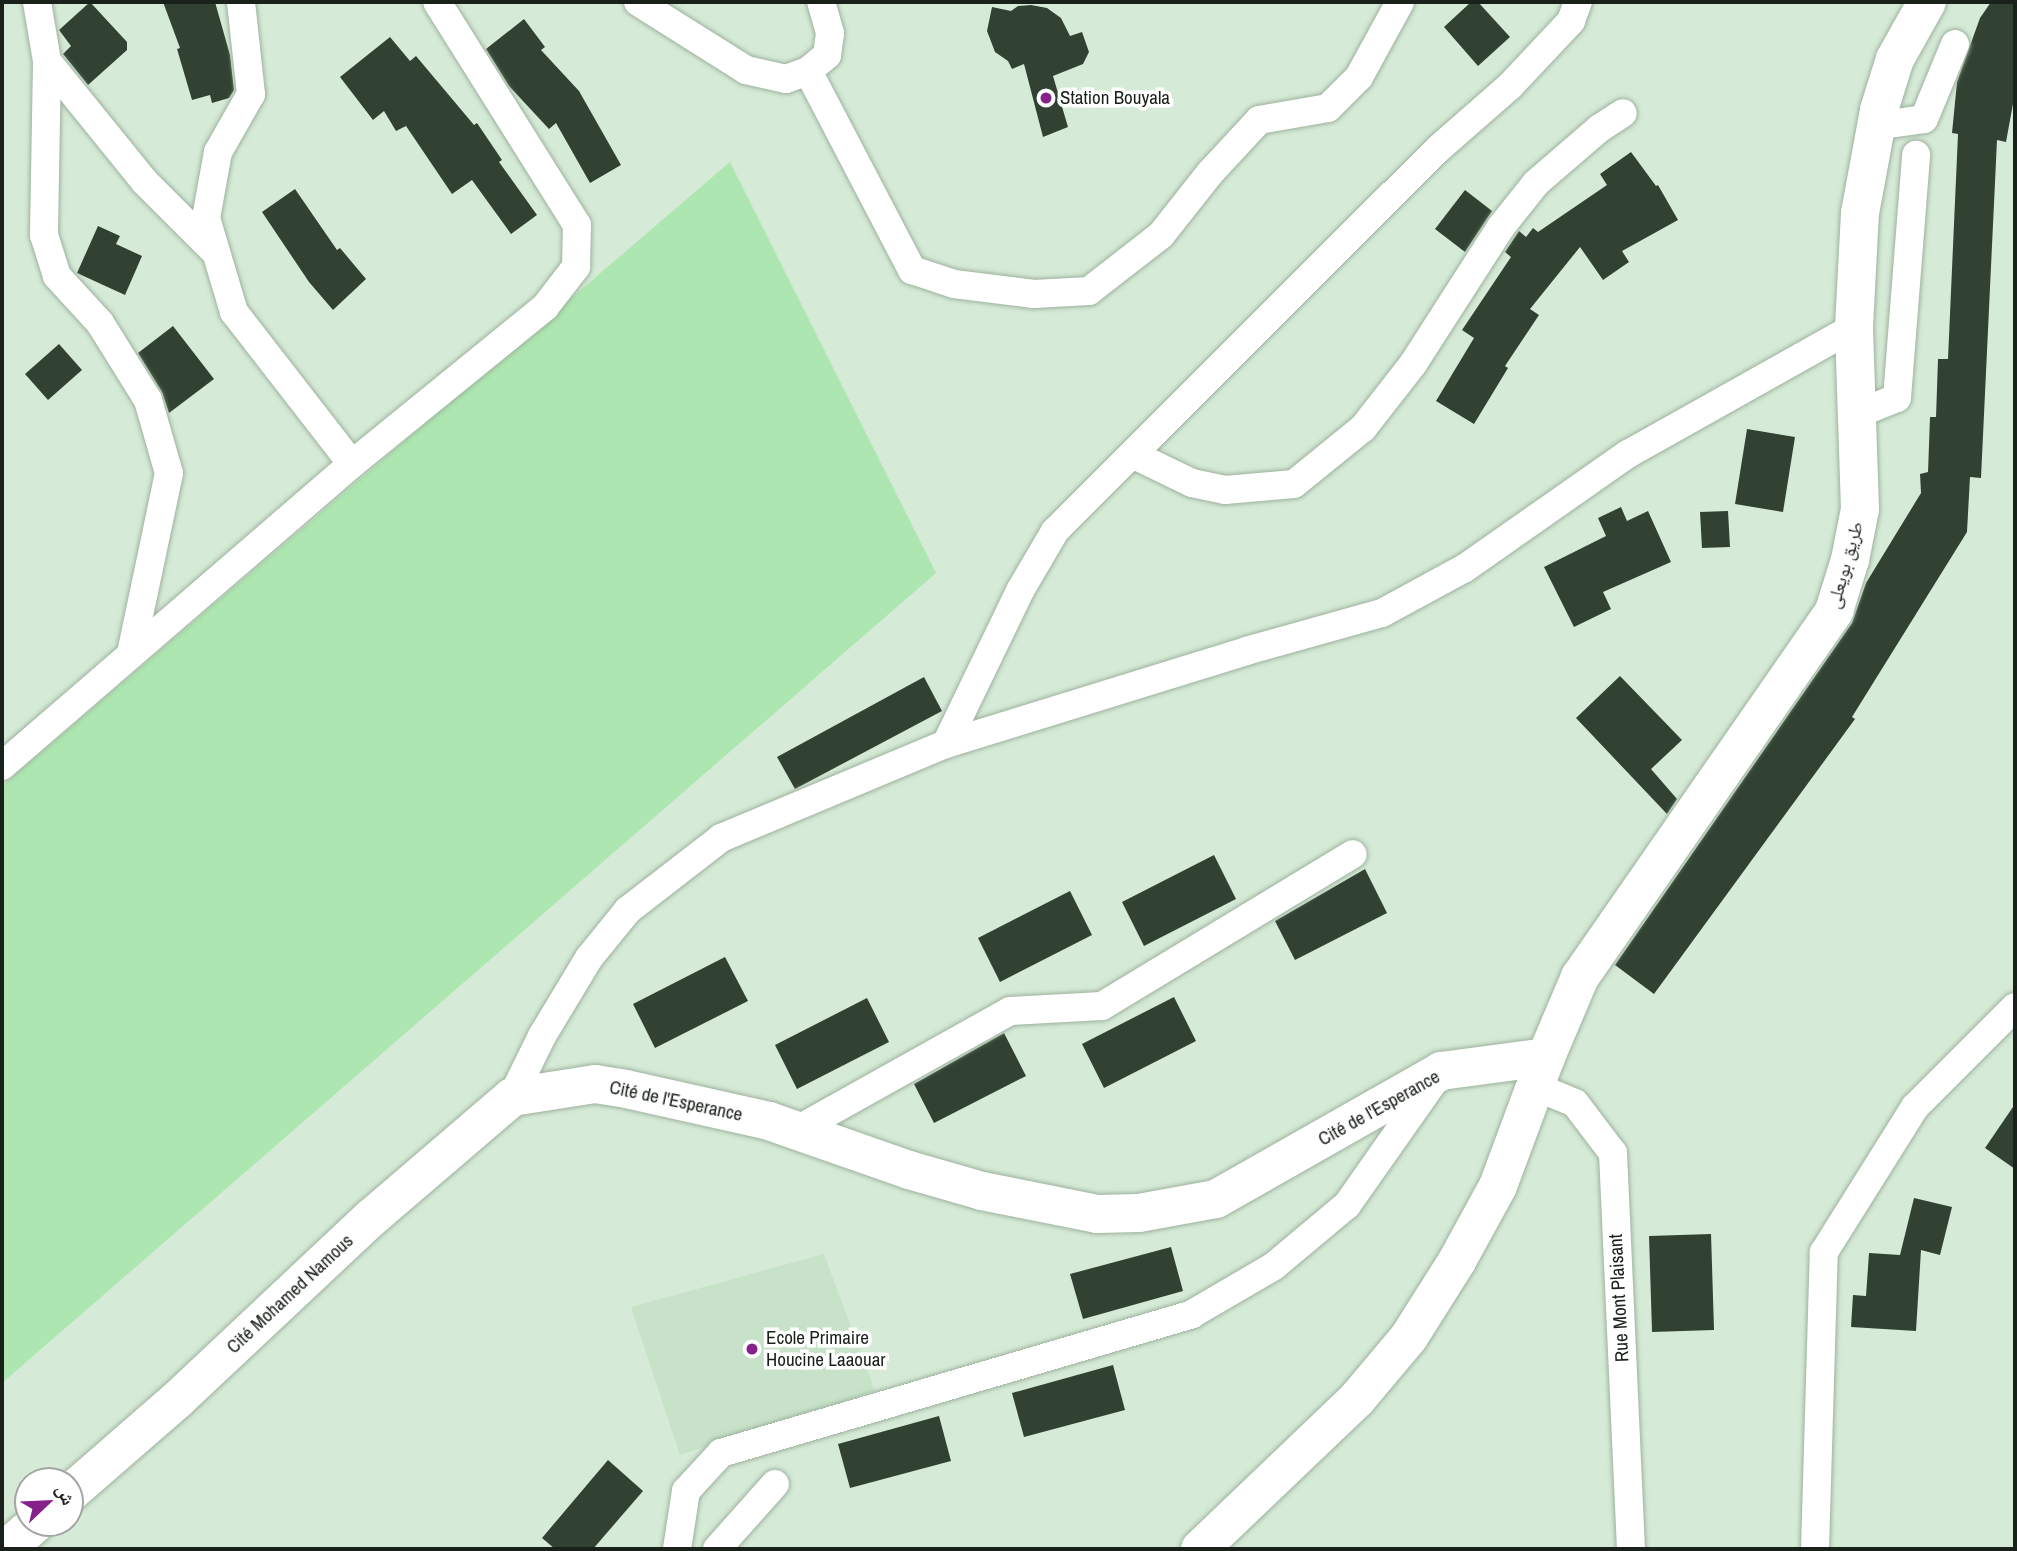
<!DOCTYPE html>
<meta charset="utf-8">
<style>
body{margin:0}
#map{position:relative;width:2017px;height:1551px;overflow:hidden;background:#d6ebd7;font-family:"Archivo Narrow","Noto Naskh Arabic",sans-serif}
div>[style]{position:absolute}
[style*='--x']{left:calc(var(--x)*1px);top:calc(var(--y)*1px);width:calc(var(--w)*1px);rotate:calc(var(--a)*1deg)}
.built>*{inset:0;background:#c7e2c8}
.green>*{inset:0;background:#ade6b0}
.building>*{inset:0;background:#314232}
.roads{filter:drop-shadow(0 0 2px #9db19e) drop-shadow(0 0 2px #9db19e)}
.street>*{height:28px;margin:-14px;padding:0 14px;transform-origin:14px;border-radius:14px;background:#fff}
.secondary>*{height:38px;margin:-19px;padding:0 19px;transform-origin:19px;border-radius:19px;background:#fff}
.dots>*{width:19px;height:19px;translate:-50% -50%;box-sizing:border-box;border:4px solid #fff;border-radius:50%}
span{translate:-50% -50%;white-space:nowrap;text-align:center;line-height:1.15;-webkit-text-stroke:7px #fff;paint-order:stroke}
.poi-label{font-size:19px;color:#1a211a}
.left{translate:0 -50%;text-align:left}
.street-label{font-size:19px;color:#1a211a}
.frame{position:absolute;inset:0;border:4px solid #1a211a;pointer-events:none}
.north{position:absolute;left:14px;top:1467px;width:70px;height:70px;box-sizing:border-box;background:#fff;border:2px solid #a3a6a3;border-radius:50%;rotate:67deg;font-size:19px;font-weight:700;line-height:28px;text-align:center;color:#1a211a}
.north::after{content:'';display:block;margin:auto;width:24px;height:32px;background:#85218a;clip-path:polygon(50% 0,100% 100%,50% 72%,0 100%)}
</style>
<div id="map">
<div class="built">
<div style="clip-path:polygon(824px 1254px,875px 1391px,680px 1455px,631px 1307px)"></div>
</div>
<div class="green">
<div style="clip-path:polygon(730px 162px,936px 573px,2px 1383px,2px 786px)"></div>
</div>
<div class="building">
<div style="clip-path:polygon(90px 2px,127px 42px,127px 50px,88px 85px,63px 54px,71px 46px,59px 30px)"></div>
<div style="clip-path:polygon(163px 2px,215px 2px,230px 55px,234px 90px,229px 98px,212px 103px,210px 95px,192px 100px,177px 49px,180px 48px)"></div>
<div style="clip-path:polygon(1471px 2px,1478px 2px,1510px 37px,1478px 66px,1444px 27px)"></div>
<div style="clip-path:polygon(1991px 2px,2015px 2px,2015px 93px,2006px 142px,1997px 140px,1981px 478px,1970px 477px,1967px 532px,1852px 717px,1855px 719px,1654px 994px,1615px 965px,1852px 623px,1866px 583px,1921px 493px,1920px 474px,1928px 472px,1930px 417px,1936px 417px,1938px 359px,1948px 359px,1958px 134px,1952px 133px,1957px 82px,1980px 18px)"></div>
<div style="clip-path:polygon(1031px 5px,1047px 8px,1061px 18px,1070px 36px,1082px 32px,1089px 52px,1083px 64px,1053px 76px,1068px 127px,1043px 137px,1024px 64px,1012px 69px,1008px 61px,995px 52px,987px 31px,992px 7px,1011px 11px,1018px 6px)"></div>
<div style="clip-path:polygon(524px 19px,545px 47px,541px 50px,579px 91px,621px 165px,590px 183px,556px 123px,549px 129px,509px 86px,486px 49px)"></div>
<div style="clip-path:polygon(390px 37px,410px 61px,416px 56px,474px 125px,477px 123px,502px 160px,499px 162px,537px 215px,511px 234px,472px 180px,452px 194px,406px 126px,396px 131px,384px 111px,373px 120px,340px 77px)"></div>
<div style="clip-path:polygon(1631px 152px,1656px 186px,1658px 185px,1678px 220px,1622px 251px,1629px 262px,1603px 280px,1580px 247px,1530px 309px,1539px 315px,1505px 366px,1508px 368px,1474px 424px,1436px 401px,1474px 338px,1462px 330px,1511px 257px,1505px 252px,1519px 231px,1526px 237px,1533px 228px,1538px 232px,1607px 185px,1600px 174px)"></div>
<div style="clip-path:polygon(295px 189px,337px 250px,340px 248px,366px 279px,333px 310px,309px 282px,262px 212px)"></div>
<div style="clip-path:polygon(1465px 190px,1492px 211px,1465px 252px,1435px 229px)"></div>
<div style="clip-path:polygon(98px 226px,120px 236px,116px 244px,142px 256px,125px 295px,77px 273px)"></div>
<div style="clip-path:polygon(173px 326px,214px 379px,169px 413px,162px 392px,138px 353px)"></div>
<div style="clip-path:polygon(59px 344px,82px 370px,48px 400px,25px 374px)"></div>
<div style="clip-path:polygon(1747px 429px,1795px 437px,1783px 512px,1735px 504px)"></div>
<div style="clip-path:polygon(1621px 507px,1627px 521px,1648px 511px,1671px 562px,1603px 592px,1611px 609px,1574px 627px,1544px 567px,1606px 536px,1598px 518px)"></div>
<div style="clip-path:polygon(1728px 511px,1730px 547px,1702px 548px,1700px 512px)"></div>
<div style="clip-path:polygon(1620px 676px,1682px 740px,1651px 769px,1677px 799px,1667px 814px,1576px 718px)"></div>
<div style="clip-path:polygon(924px 677px,942px 711px,795px 789px,777px 757px)"></div>
<div style="clip-path:polygon(1214px 855px,1236px 899px,1144px 946px,1122px 902px)"></div>
<div style="clip-path:polygon(1365px 869px,1387px 913px,1295px 960px,1275px 921px)"></div>
<div style="clip-path:polygon(1070px 891px,1092px 935px,1000px 982px,978px 938px)"></div>
<div style="clip-path:polygon(725px 957px,748px 1001px,655px 1048px,633px 1004px)"></div>
<div style="clip-path:polygon(1174px 997px,1196px 1041px,1104px 1088px,1082px 1044px)"></div>
<div style="clip-path:polygon(867px 998px,889px 1042px,797px 1089px,775px 1045px)"></div>
<div style="clip-path:polygon(1004px 1033px,1026px 1076px,934px 1123px,914px 1084px)"></div>
<div style="clip-path:polygon(2015px 1104px,2015px 1169px,1985px 1148px)"></div>
<div style="clip-path:polygon(1914px 1198px,1952px 1207px,1940px 1255px,1921px 1250px,1916px 1331px,1851px 1327px,1853px 1295px,1866px 1296px,1869px 1253px,1900px 1255px)"></div>
<div style="clip-path:polygon(1711px 1234px,1714px 1330px,1652px 1332px,1649px 1236px)"></div>
<div style="clip-path:polygon(1171px 1247px,1183px 1291px,1083px 1319px,1070px 1274px)"></div>
<div style="clip-path:polygon(1113px 1365px,1125px 1410px,1024px 1437px,1012px 1393px)"></div>
<div style="clip-path:polygon(939px 1416px,951px 1461px,850px 1488px,838px 1444px)"></div>
<div style="clip-path:polygon(608px 1460px,643px 1491px,593px 1549px,555px 1549px,542px 1538px)"></div>
</div>
<div class="roads">
<div class="street">
<div style="--x:37;--y:2;--w:60;--a:80.4"></div>
<div style="--x:47;--y:61;--w:156;--a:51"></div>
<div style="--x:145;--y:182;--w:99;--a:45"></div>
<div style="--x:241;--y:2;--w:93;--a:83.8"></div>
<div style="--x:251;--y:94;--w:67;--a:119.6"></div>
<div style="--x:218;--y:152;--w:67;--a:100.3"></div>
<div style="--x:206;--y:218;--w:98;--a:73.4"></div>
<div style="--x:234;--y:312;--w:192;--a:52.2"></div>
<div style="--x:352;--y:464;--w:249;--a:-39.1"></div>
<div style="--x:545;--y:307;--w:51;--a:-52.2"></div>
<div style="--x:576;--y:267;--w:42;--a:-88.6"></div>
<div style="--x:577;--y:225;--w:263;--a:-122.1"></div>
<div style="--x:638;--y:2;--w:128;--a:32.2"></div>
<div style="--x:746;--y:70;--w:41;--a:12.7"></div>
<div style="--x:786;--y:79;--w:23;--a:-20"></div>
<div style="--x:808;--y:71;--w:25;--a:-40"></div>
<div style="--x:827;--y:55;--w:22;--a:-82"></div>
<div style="--x:830;--y:33;--w:32;--a:-106"></div>
<div style="--x:47;--y:61;--w:174;--a:91"></div>
<div style="--x:44;--y:235;--w:43;--a:72.4"></div>
<div style="--x:57;--y:276;--w:64;--a:47.5"></div>
<div style="--x:100;--y:323;--w:91;--a:58.1"></div>
<div style="--x:148;--y:400;--w:76;--a:74"></div>
<div style="--x:169;--y:473;--w:185;--a:101.9"></div>
<div style="--x:808;--y:71;--w:225;--a:62.4"></div>
<div style="--x:912;--y:270;--w:44;--a:18.4"></div>
<div style="--x:954;--y:284;--w:81;--a:7.1"></div>
<div style="--x:1034;--y:294;--w:55;--a:-3.1"></div>
<div style="--x:1089;--y:291;--w:91;--a:-37.9"></div>
<div style="--x:1161;--y:235;--w:79;--a:-51.7"></div>
<div style="--x:1210;--y:173;--w:72;--a:-47.2"></div>
<div style="--x:1259;--y:120;--w:70;--a:-9.9"></div>
<div style="--x:1328;--y:108;--w:44;--a:-45"></div>
<div style="--x:1359;--y:77;--w:85;--a:-61.3"></div>
<div style="--x:1875;--y:126;--w:49;--a:-8.1"></div>
<div style="--x:1924;--y:119;--w:81;--a:-67.5"></div>
<div style="--x:1857;--y:414;--w:43;--a:-21.8"></div>
<div style="--x:1897;--y:398;--w:244;--a:-85.5"></div>
<div style="--x:1134;--y:455;--w:64;--a:25.8"></div>
<div style="--x:1192;--y:483;--w:34;--a:12"></div>
<div style="--x:1225;--y:490;--w:69;--a:-5"></div>
<div style="--x:1294;--y:484;--w:89;--a:-39.1"></div>
<div style="--x:1363;--y:428;--w:81;--a:-52"></div>
<div style="--x:1413;--y:364;--w:163;--a:-57.3"></div>
<div style="--x:1501;--y:227;--w:56;--a:-51.5"></div>
<div style="--x:1536;--y:183;--w:84;--a:-40.7"></div>
<div style="--x:1600;--y:128;--w:27;--a:-33"></div>
<div style="--x:946;--y:744;--w:314;--a:-17.2"></div>
<div style="--x:1246;--y:651;--w:141;--a:-15.6"></div>
<div style="--x:1382;--y:613;--w:94;--a:-28.5"></div>
<div style="--x:1465;--y:568;--w:199;--a:-35"></div>
<div style="--x:1628;--y:454;--w:259;--a:-29.3"></div>
<div style="--x:2;--y:766;--w:462;--a:-40.8"></div>
<div style="--x:1534;--y:1086;--w:44;--a:22.5"></div>
<div style="--x:1575;--y:1103;--w:63;--a:52.8"></div>
<div style="--x:1613;--y:1153;--w:396;--a:87.4"></div>
<div style="--x:512;--y:1097;--w:68;--a:-63.8"></div>
<div style="--x:542;--y:1036;--w:91;--a:-58.9"></div>
<div style="--x:589;--y:958;--w:62;--a:-50.9"></div>
<div style="--x:628;--y:910;--w:118;--a:-37.7"></div>
<div style="--x:721;--y:838;--w:244;--a:-22.7"></div>
<div style="--x:946;--y:744;--w:172;--a:-64.2"></div>
<div style="--x:1021;--y:589;--w:67;--a:-59.6"></div>
<div style="--x:1055;--y:531;--w:541;--a:-44.93"></div>
<div style="--x:1438;--y:149;--w:96;--a:-41.2"></div>
<div style="--x:1510;--y:86;--w:89;--a:-46.8"></div>
<div style="--x:1571;--y:21;--w:20;--a:-70"></div>
<div style="--x:797;--y:1130;--w:244;--a:-29.2"></div>
<div style="--x:1010;--y:1011;--w:92;--a:-3.1"></div>
<div style="--x:1102;--y:1006;--w:293;--a:-31.2"></div>
<div style="--x:677;--y:1549;--w:59;--a:-81.2"></div>
<div style="--x:686;--y:1491;--w:52;--a:-47.4"></div>
<div style="--x:721;--y:1453;--w:491;--a:-16.4"></div>
<div style="--x:1192;--y:1314;--w:95;--a:-30.3"></div>
<div style="--x:1274;--y:1266;--w:95;--a:-39.9"></div>
<div style="--x:1347;--y:1205;--w:156;--a:-54.9"></div>
<div style="--x:717;--y:1549;--w:87;--a:-48.3"></div>
<div style="--x:1815;--y:1549;--w:297;--a:-88.3"></div>
<div style="--x:1824;--y:1252;--w:171;--a:-57.9"></div>
<div style="--x:1915;--y:1107;--w:141;--a:-45"></div>
</div>
<div class="secondary">
<div style="--x:70;--y:1493;--w:142;--a:-41"></div>
<div style="--x:177;--y:1400;--w:266;--a:-43.2"></div>
<div style="--x:371;--y:1218;--w:186;--a:-40.6"></div>
<div style="--x:512;--y:1097;--w:84;--a:-8.9"></div>
<div style="--x:595;--y:1084;--w:31;--a:9"></div>
<div style="--x:626;--y:1089;--w:147;--a:12.6"></div>
<div style="--x:769;--y:1121;--w:148;--a:19.3"></div>
<div style="--x:909;--y:1170;--w:76;--a:16"></div>
<div style="--x:982;--y:1191;--w:117;--a:11.3"></div>
<div style="--x:1097;--y:1214;--w:42;--a:-1.4"></div>
<div style="--x:1139;--y:1213;--w:78;--a:-10.3"></div>
<div style="--x:1216;--y:1199;--w:259;--a:-29.6"></div>
<div style="--x:1441;--y:1071;--w:106;--a:-7.6"></div>
<div style="--x:6;--y:1549;--w:40;--a:-41"></div>
<div style="--x:1200;--y:1549;--w:217;--a:-43.7"></div>
<div style="--x:1357;--y:1399;--w:81;--a:-50"></div>
<div style="--x:1409;--y:1337;--w:90;--a:-57.7"></div>
<div style="--x:1457;--y:1261;--w:85;--a:-61.3"></div>
<div style="--x:1498;--y:1186;--w:138;--a:-69.6"></div>
<div style="--x:1546;--y:1057;--w:87;--a:-67"></div>
<div style="--x:1580;--y:977;--w:446;--a:-55.2"></div>
<div style="--x:1834;--y:611;--w:53;--a:-72.6"></div>
<div style="--x:1850;--y:560;--w:52;--a:-78.9"></div>
<div style="--x:1860;--y:509;--w:182;--a:-91.9"></div>
<div style="--x:1854;--y:327;--w:114;--a:-87"></div>
<div style="--x:1860;--y:213;--w:105;--a:-79.5"></div>
<div style="--x:1879;--y:110;--w:53;--a:-72.6"></div>
<div style="--x:1895;--y:59;--w:65;--a:-60.7"></div>
</div>
</div>
<div class="dots">
<div style="left:1046px;top:98px;background:#85218a"></div>
<div style="left:752px;top:1349px;background:#85218a"></div>
</div>
<div class="poi-label">
<span class="left" style="left:1060px;top:98px">Station Bouyala</span>
<span class="left" style="left:766px;top:1349px">Ecole Primaire<br>Houcine Laaouar</span>
</div>
<div class="street-label">
<span style="left:1845px;top:565px;rotate:-74deg">طريق بويعلى</span>
<span style="left:676px;top:1101px;rotate:12deg">Cité de l'Esperance</span>
<span style="left:1379px;top:1108px;rotate:-29deg">Cité de l'Esperance</span>
<span style="left:290px;top:1294px;rotate:-43deg">Cité Mohamed Namous</span>
<span style="left:1619px;top:1298px;rotate:-93deg">Rue Mont Plaisant</span>
</div>
<div class="frame"></div>
<div class="north">ش</div>
</div>
